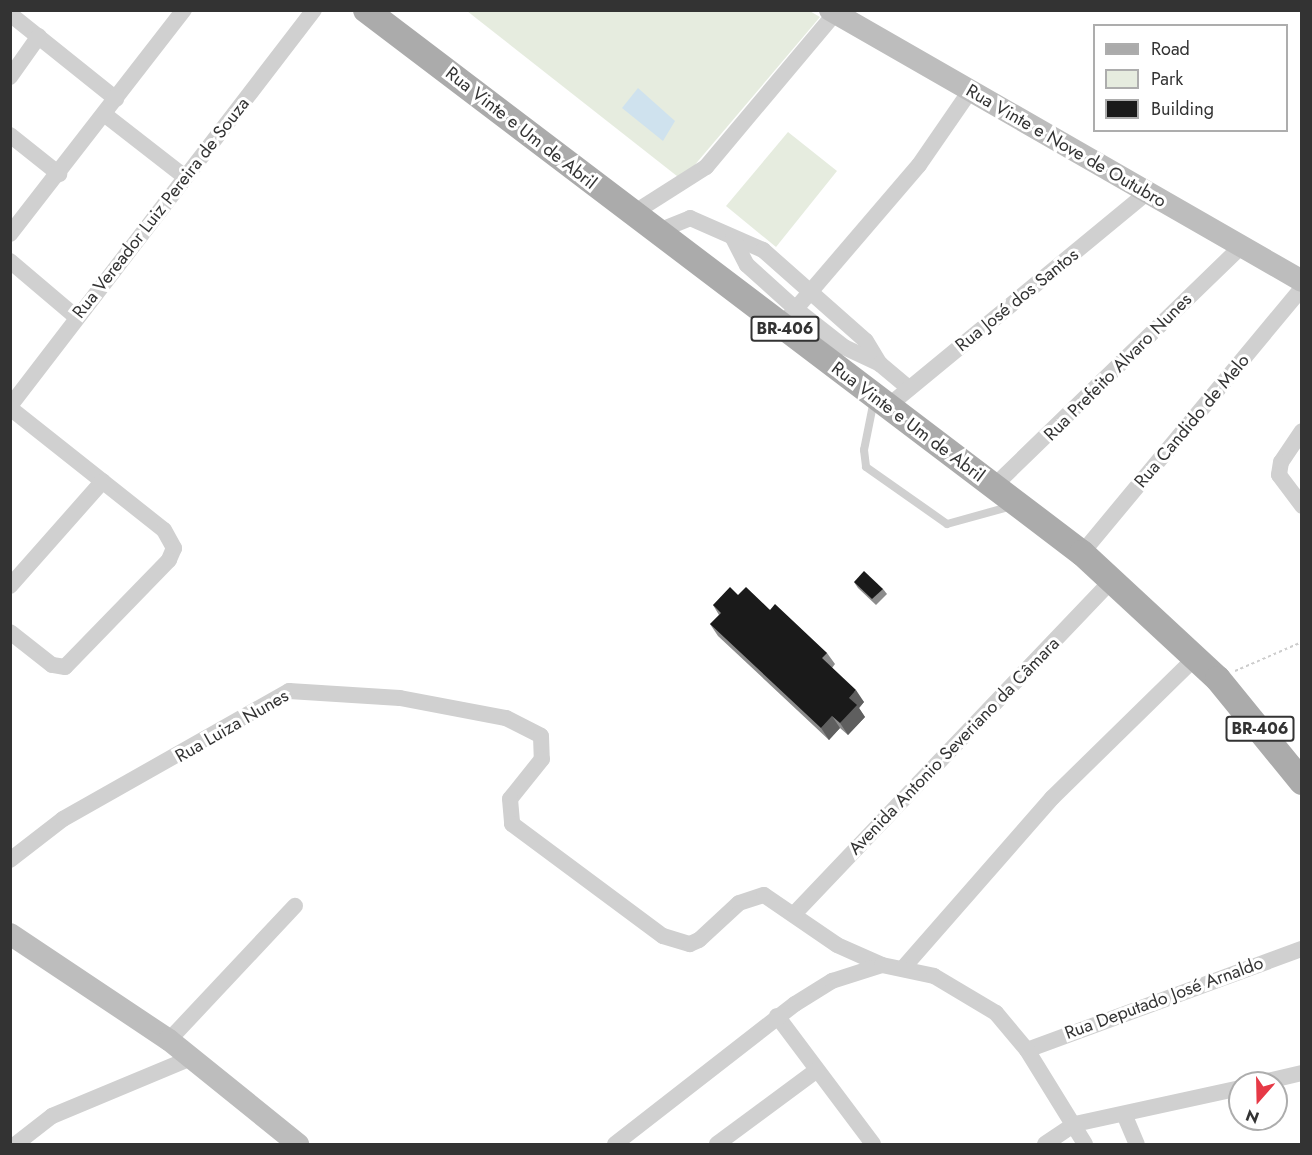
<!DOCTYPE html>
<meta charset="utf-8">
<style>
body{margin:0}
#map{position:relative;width:1312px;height:1155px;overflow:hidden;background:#fff;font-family:Jost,sans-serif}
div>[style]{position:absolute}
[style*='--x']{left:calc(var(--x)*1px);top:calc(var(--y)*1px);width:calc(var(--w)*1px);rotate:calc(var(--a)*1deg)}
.green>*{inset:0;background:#e6ecdf}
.water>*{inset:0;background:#cfe2ee}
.path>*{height:2px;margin-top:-1px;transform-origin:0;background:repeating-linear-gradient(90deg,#cdcdcd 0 3px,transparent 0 6px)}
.lane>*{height:8px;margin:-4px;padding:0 4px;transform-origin:4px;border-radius:4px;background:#d0d0d0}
.street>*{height:16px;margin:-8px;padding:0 8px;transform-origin:8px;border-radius:8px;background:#d0d0d0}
.secondary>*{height:22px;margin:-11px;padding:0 11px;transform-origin:11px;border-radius:11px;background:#bdbdbd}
.primary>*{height:26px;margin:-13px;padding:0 13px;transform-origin:13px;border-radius:13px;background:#ababab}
.wall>*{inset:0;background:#8c8c8c}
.shaded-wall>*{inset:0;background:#5f5f5f}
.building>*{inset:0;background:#1a1a1a}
span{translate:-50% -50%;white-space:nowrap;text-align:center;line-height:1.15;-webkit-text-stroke:6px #fff;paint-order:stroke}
.shield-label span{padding:2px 4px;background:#fff;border:2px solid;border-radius:4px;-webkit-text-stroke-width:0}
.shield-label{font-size:16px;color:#333;font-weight:700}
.street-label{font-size:18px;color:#333}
.frame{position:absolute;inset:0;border:12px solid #333;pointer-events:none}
.legend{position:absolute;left:1093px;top:24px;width:195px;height:108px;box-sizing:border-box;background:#fff;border:2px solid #adadad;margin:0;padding:8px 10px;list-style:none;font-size:18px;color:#333}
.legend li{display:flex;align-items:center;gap:12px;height:30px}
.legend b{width:30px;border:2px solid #adadad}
.north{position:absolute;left:1228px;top:1071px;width:60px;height:60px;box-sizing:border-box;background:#fff;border:2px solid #adadad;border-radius:50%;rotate:200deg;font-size:16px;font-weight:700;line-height:24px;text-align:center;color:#333}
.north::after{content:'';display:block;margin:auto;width:21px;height:27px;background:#e63946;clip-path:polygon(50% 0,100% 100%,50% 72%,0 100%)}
</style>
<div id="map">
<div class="green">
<div style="clip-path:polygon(808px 10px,820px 17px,682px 180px,467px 11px)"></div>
<div style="clip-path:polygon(788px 132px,837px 171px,776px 247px,726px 206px)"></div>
</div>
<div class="water">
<div style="clip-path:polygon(638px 88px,675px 121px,663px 141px,622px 108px)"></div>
</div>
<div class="path">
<div style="--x:1235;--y:671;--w:73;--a:-23.4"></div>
</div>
<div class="lane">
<div style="--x:874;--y:400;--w:51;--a:101.3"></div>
<div style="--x:864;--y:450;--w:17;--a:83"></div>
<div style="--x:866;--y:467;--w:99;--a:35.1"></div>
<div style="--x:947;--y:524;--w:67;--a:-15.5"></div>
</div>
<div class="street">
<div style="--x:10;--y:14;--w:136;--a:38.7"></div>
<div style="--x:10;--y:77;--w:50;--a:-54.7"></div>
<div style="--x:104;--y:114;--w:103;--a:37.9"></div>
<div style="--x:10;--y:135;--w:63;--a:38.5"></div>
<div style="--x:632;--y:214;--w:88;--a:-32.4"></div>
<div style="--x:706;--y:167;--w:201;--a:-50"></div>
<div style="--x:656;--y:232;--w:37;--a:-22"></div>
<div style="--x:690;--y:218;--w:80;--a:23.7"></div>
<div style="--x:763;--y:250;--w:137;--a:41.5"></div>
<div style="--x:866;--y:341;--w:27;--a:59"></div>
<div style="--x:10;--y:234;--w:284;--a:-52.2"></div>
<div style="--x:733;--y:238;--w:30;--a:63"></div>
<div style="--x:747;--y:265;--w:67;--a:42"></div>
<div style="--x:797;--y:310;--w:60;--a:38.2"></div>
<div style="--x:844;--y:347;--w:40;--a:25"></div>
<div style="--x:880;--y:364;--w:38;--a:40"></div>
<div style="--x:10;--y:261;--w:87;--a:40.3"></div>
<div style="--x:781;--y:326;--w:212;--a:-49.4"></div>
<div style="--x:919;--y:165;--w:90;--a:-55.4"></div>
<div style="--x:10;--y:406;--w:499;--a:-52.5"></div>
<div style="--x:887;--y:407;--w:337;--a:-39.5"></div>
<div style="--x:10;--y:408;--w:196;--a:38.4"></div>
<div style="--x:164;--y:530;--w:21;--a:61"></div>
<div style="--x:174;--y:548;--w:13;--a:113"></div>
<div style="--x:169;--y:560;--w:149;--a:134.2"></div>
<div style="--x:65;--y:667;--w:13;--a:-171"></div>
<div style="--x:52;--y:665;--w:53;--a:-141.8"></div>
<div style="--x:1302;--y:431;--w:37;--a:124"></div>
<div style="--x:1281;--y:462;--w:13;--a:99"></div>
<div style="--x:1279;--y:475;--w:39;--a:53"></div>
<div style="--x:993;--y:487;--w:347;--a:-44.1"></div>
<div style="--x:1082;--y:553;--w:344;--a:-50.3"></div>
<div style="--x:10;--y:586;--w:140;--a:-48.5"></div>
<div style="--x:10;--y:860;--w:67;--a:-37.7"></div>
<div style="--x:63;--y:819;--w:260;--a:-29.5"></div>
<div style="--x:289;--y:691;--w:111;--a:3.6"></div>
<div style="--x:400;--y:698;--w:108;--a:10.7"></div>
<div style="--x:506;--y:718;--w:39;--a:27"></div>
<div style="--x:541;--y:736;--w:23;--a:88"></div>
<div style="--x:542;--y:759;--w:51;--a:128.7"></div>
<div style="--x:510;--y:799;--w:25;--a:85"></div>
<div style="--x:512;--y:824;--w:188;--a:36.6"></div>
<div style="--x:663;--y:936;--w:28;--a:17"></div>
<div style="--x:690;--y:944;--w:10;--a:-24"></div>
<div style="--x:699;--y:940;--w:54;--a:-42.8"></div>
<div style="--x:739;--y:903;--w:26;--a:-18"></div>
<div style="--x:764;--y:895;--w:88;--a:34.4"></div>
<div style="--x:837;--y:945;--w:49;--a:24"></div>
<div style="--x:795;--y:913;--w:461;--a:-46.4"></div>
<div style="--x:904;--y:967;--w:225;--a:-48.8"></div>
<div style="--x:1052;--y:798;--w:202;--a:-44.4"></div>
<div style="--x:777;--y:1016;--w:160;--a:53.1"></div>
<div style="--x:169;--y:1040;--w:184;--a:-46.8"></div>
<div style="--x:1027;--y:1050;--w:293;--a:-20.2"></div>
<div style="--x:1259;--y:1083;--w:44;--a:-13.1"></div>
<div style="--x:1124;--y:1114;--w:33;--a:67"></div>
<div style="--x:16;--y:1144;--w:46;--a:-37.9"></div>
<div style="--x:52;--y:1116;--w:151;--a:-22.6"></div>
<div style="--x:615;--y:1144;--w:228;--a:-37.9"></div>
<div style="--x:795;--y:1004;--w:44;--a:-31.9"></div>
<div style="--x:832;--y:981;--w:52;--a:-17.7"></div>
<div style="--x:882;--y:965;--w:53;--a:11.9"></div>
<div style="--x:934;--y:976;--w:72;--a:30.8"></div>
<div style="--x:996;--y:1013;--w:48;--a:50"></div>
<div style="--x:1027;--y:1050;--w:110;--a:58.3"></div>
<div style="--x:717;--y:1144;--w:124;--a:-36.5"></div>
<div style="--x:1045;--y:1144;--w:36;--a:-34"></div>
<div style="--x:1075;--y:1124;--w:169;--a:-12.3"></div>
</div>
<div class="secondary">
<div style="--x:830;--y:10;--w:544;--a:29.86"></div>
<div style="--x:10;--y:934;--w:191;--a:33.7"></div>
<div style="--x:169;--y:1040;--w:166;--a:38.9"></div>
</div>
<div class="primary">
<div style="--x:366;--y:10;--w:899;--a:37.18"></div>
<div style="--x:1082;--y:553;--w:185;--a:42.8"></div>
<div style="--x:1218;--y:679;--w:133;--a:50.8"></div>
</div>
<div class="wall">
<div style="clip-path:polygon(854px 582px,883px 589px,887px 594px,876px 605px,858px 588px)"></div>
<div style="clip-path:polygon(738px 595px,770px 610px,827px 653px,835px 664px,832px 668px,864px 702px,859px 708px,865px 717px,848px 735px,840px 728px,829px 740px,718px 636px,710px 624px,719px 615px,713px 605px)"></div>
</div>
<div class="shaded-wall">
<div style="clip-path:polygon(856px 690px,864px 702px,859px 708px,865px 717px,848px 735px,840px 723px,849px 698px)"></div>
<div style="clip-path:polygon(832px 716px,840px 728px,829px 740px,821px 728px)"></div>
</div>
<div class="building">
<div style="clip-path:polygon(864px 571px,883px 589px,872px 599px,854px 582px)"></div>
<div style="clip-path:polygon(730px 587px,738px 595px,746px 587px,770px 610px,775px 604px,827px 653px,822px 658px,856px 690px,849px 698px,857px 705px,840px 723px,832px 716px,821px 728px,710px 624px,721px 613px,713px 605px)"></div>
</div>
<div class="shield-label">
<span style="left:785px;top:329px">BR-406</span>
<span style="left:1260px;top:729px">BR-406</span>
</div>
<div class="street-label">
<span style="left:521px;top:128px;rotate:38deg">Rua Vinte e Um de Abril</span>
<span style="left:1066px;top:146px;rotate:30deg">Rua Vinte e Nove de Outubro</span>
<span style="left:161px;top:208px;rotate:-52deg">Rua Vereador Luiz Pereira de Souza</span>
<span style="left:1017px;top:300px;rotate:-39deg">Rua José dos Santos</span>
<span style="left:1118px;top:367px;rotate:-45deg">Rua Prefeito Alvaro Nunes</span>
<span style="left:1192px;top:421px;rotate:-50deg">Rua Candido de Melo</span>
<span style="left:908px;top:422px;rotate:37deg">Rua Vinte e Um de Abril</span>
<span style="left:232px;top:726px;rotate:-30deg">Rua Luiza Nunes</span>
<span style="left:954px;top:746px;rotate:-46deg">Avenida Antonio Severiano da Câmara</span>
<span style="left:1164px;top:998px;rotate:-20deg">Rua Deputado José Arnaldo</span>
</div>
<div class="frame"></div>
<ul class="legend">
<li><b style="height:8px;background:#ababab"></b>Road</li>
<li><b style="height:16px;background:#e6ecdf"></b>Park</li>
<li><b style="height:16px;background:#1a1a1a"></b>Building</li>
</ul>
<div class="north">N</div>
</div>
